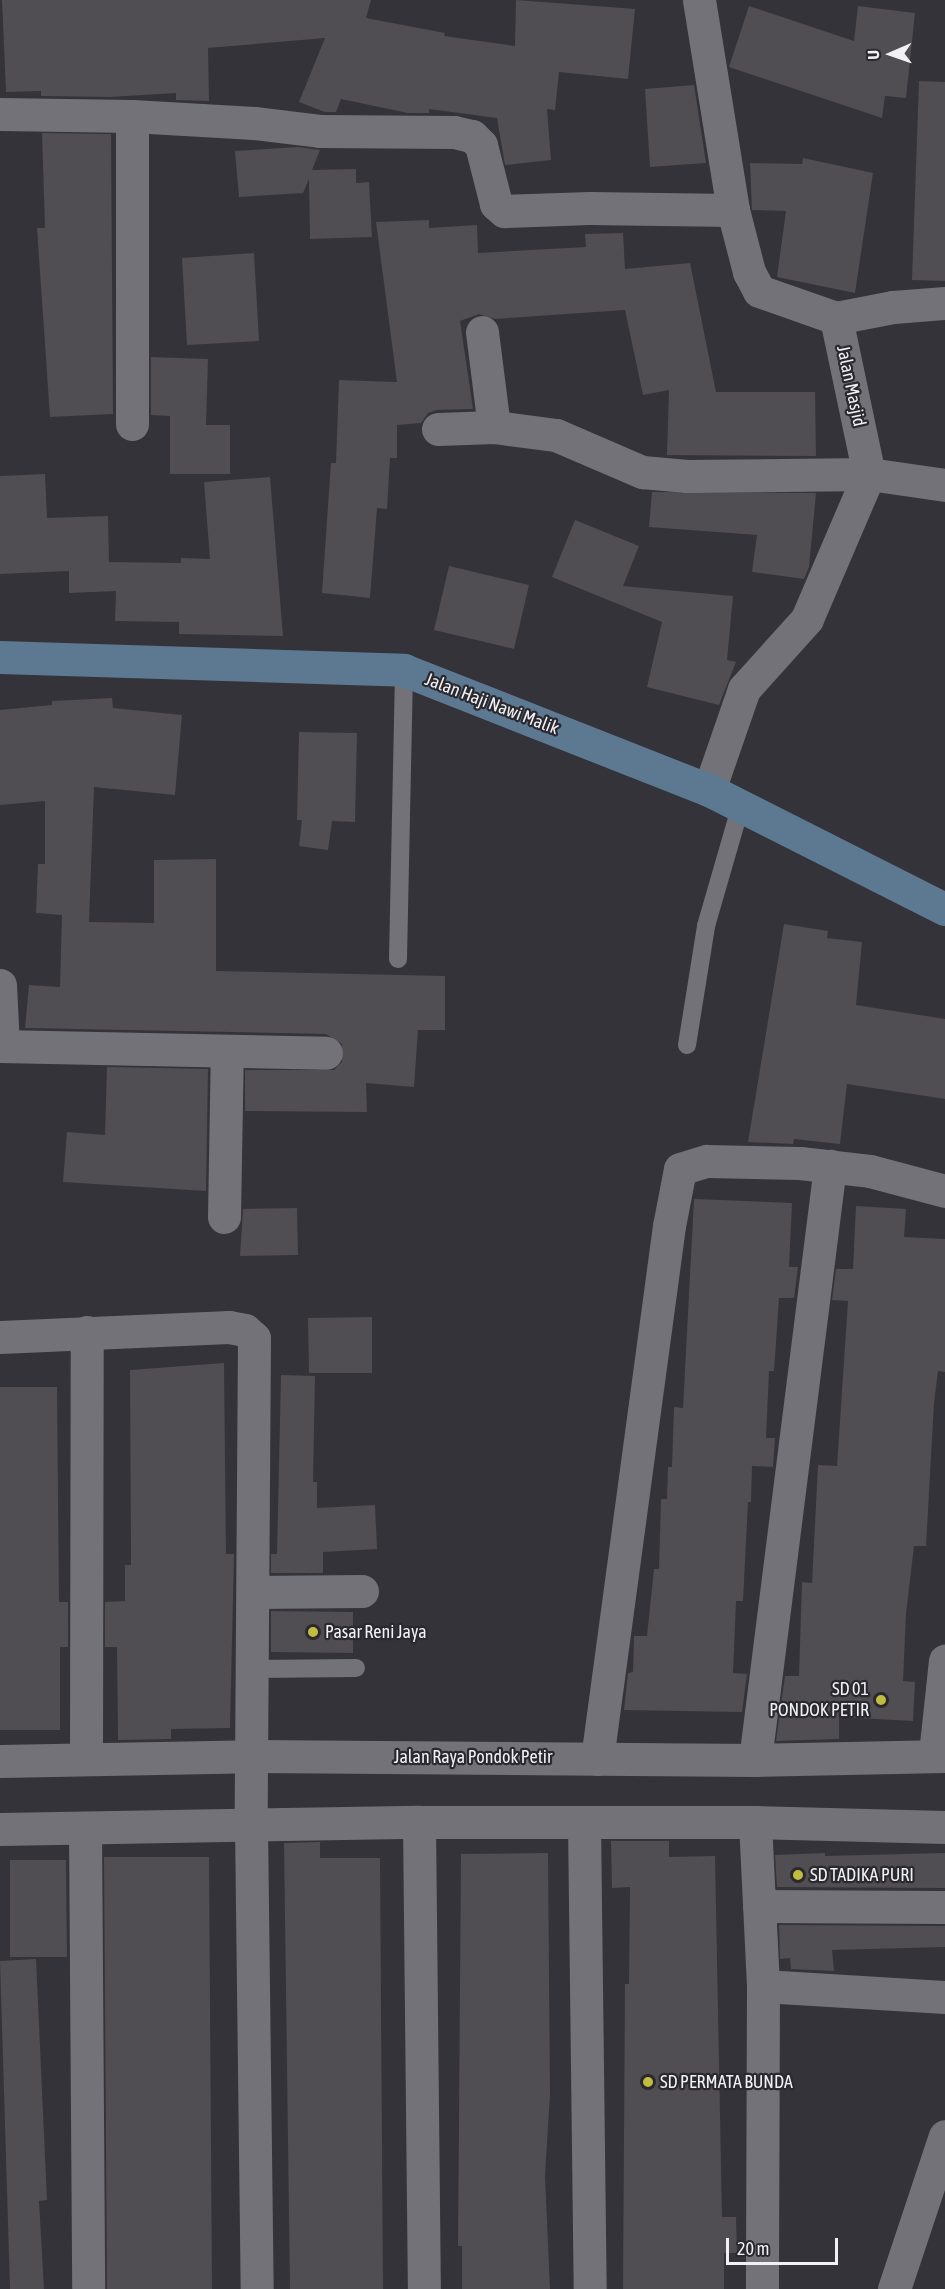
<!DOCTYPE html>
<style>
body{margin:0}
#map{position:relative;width:945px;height:2289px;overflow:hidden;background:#343339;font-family:"Asap Condensed",sans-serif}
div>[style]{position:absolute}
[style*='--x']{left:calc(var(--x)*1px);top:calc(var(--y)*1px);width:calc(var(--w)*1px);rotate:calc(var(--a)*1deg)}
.building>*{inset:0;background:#504d53}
.lane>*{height:18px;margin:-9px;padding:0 9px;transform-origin:9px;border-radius:9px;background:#737279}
.street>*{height:33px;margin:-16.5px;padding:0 16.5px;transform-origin:16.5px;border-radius:16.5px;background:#737279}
.secondary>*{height:33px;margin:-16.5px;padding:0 16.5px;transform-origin:16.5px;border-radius:16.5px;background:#5c7991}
.dots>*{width:16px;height:16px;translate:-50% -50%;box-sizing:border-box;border:3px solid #2a292f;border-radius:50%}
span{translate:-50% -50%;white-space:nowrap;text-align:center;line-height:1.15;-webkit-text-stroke:4.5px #2a292f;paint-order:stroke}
.street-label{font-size:18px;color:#f1f1f5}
.poi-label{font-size:18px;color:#f1f1f5}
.left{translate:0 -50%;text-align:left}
.right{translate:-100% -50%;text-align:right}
.north{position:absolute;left:861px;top:24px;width:60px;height:60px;-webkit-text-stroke:4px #2a292f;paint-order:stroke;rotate:268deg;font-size:16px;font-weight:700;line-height:24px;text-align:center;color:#f1f1f5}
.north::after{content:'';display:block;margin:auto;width:21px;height:27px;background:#f1f1f5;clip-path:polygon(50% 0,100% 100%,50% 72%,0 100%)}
.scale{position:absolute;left:726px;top:2238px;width:112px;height:27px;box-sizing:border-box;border:3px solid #f1f1f5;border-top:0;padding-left:8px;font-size:18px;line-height:21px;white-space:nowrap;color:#f1f1f5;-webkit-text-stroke:4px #2a292f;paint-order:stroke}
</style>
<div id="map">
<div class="building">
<div style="clip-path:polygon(2px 0,371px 0,366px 18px,445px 33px,444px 36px,515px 46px,516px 0,635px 9px,628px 79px,559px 72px,555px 110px,547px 109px,551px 160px,505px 165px,497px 118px,429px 109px,429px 113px,408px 113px,341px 99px,336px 112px,325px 112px,299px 102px,325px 38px,208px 48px,209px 101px,176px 100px,176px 93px,110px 97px,41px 96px,41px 91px,6px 92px)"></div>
<div style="clip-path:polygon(749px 6px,854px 41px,858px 6px,915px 13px,906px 98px,885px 96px,882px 118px,729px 67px)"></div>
<div style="clip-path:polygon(919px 81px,945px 82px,945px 281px,912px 280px)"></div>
<div style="clip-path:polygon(694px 85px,706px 163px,650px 167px,645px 89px)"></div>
<div style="clip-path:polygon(42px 133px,111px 134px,113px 414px,50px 417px,37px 228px,45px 228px)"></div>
<div style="clip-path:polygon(298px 147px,320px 150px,312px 170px,356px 169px,356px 183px,369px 182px,372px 237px,310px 239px,309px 179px,303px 193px,239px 197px,235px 151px)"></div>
<div style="clip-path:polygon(803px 158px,873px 173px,855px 293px,777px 277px,786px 211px,752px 210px,750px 163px,802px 164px)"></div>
<div style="clip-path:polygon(429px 220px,429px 228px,477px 225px,478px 253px,586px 247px,585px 234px,623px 233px,625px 269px,690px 263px,716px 392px,815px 392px,816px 456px,667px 455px,669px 390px,643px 395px,625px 310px,495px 319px,479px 314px,460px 321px,473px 409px,437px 410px,428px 413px,421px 423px,397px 425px,397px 458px,390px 458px,387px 509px,377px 508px,370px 598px,322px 593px,331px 463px,336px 463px,339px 380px,397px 382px,376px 222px)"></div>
<div style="clip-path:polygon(254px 253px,259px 341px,187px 345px,182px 258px)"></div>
<div style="clip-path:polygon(151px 357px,208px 359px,206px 425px,230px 425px,230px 474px,170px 474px,170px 416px,151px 415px)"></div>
<div style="clip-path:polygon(45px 474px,47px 518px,108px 516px,109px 562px,181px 563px,181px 558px,210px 559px,204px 482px,270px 477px,283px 636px,179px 634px,179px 622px,115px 621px,116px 591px,69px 593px,69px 571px,0 574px,0 476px)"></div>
<div style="clip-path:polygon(652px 492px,816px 493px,809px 567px,804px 579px,752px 572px,757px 535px,649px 527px)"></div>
<div style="clip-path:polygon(575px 520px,639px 546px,623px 586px,733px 596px,727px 660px,736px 662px,719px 705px,647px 687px,662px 622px,552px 577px)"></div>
<div style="clip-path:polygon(449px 566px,529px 585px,514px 649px,434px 630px)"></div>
<div style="clip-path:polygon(112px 698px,113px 708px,182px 715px,175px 795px,94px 787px,89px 922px,154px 923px,154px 860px,216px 859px,216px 971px,445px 976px,445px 1030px,418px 1030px,414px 1087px,366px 1083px,367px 1112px,245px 1111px,245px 1070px,334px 1070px,342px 1062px,342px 1044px,326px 1034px,25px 1028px,29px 985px,60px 987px,62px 915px,36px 913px,38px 864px,45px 864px,45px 801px,0 805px,0 710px,52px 705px,52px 701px)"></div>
<div style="clip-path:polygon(299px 732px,357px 733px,355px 822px,332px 821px,328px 850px,299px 846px,302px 820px,297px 820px)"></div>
<div style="clip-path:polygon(784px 924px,828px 931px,827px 938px,862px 942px,856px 1005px,945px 1019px,945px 1099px,847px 1084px,840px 1144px,794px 1139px,793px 1144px,748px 1142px)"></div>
<div style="clip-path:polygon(107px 1067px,208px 1069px,206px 1191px,63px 1182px,67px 1132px,105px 1135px)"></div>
<div style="clip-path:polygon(694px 1199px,792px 1203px,789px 1267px,798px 1267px,794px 1298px,779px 1298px,774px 1371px,769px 1371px,766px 1438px,775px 1438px,773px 1467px,752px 1466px,751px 1502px,748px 1502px,743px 1601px,736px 1601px,733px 1673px,747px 1674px,742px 1712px,624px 1710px,628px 1673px,633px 1672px,634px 1636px,647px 1636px,654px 1569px,659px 1569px,661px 1499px,667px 1499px,668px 1467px,672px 1467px,674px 1407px,683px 1408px)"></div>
<div style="clip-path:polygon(856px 1206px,906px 1209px,904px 1237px,945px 1239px,945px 1372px,938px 1371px,934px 1403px,926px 1546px,914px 1546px,906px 1614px,903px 1681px,915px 1682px,913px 1721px,839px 1717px,839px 1739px,776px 1741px,785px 1676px,799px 1676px,802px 1582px,812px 1583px,818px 1465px,837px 1466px,848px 1301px,832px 1300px,836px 1269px,853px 1269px)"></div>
<div style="clip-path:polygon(297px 1208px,298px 1255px,240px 1256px,243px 1209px)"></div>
<div style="clip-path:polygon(372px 1317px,372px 1373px,309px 1373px,308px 1318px)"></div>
<div style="clip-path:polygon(224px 1363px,226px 1554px,234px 1554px,230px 1728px,171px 1729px,171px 1739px,118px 1740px,117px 1647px,105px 1647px,105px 1602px,125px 1601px,125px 1565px,131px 1565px,130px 1370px)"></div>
<div style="clip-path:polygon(281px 1375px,315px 1376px,313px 1482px,317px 1482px,317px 1508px,375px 1505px,377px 1549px,323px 1552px,323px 1573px,271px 1573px,271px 1554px,277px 1554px)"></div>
<div style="clip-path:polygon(0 1387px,57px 1387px,59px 1602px,68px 1602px,68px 1647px,60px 1647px,60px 1730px,0 1730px)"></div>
<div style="clip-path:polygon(271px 1611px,353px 1612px,353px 1653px,271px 1652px)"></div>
<div style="clip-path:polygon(611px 1841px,669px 1841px,669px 1857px,715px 1856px,722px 2217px,736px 2217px,737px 2253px,724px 2253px,724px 2289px,623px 2289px,625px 1984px,629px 1984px,630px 1887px,612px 1888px)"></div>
<div style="clip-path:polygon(320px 1842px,320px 1858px,380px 1858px,383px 2289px,290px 2289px,284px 1843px)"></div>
<div style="clip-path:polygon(548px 1853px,550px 2094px,545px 2176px,550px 2289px,462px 2289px,462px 2246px,458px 2246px,461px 1854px)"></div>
<div style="clip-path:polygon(825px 1853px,825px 1856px,945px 1853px,945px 1888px,777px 1887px,775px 1855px)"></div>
<div style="clip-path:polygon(104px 1857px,209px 1857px,212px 2289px,107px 2289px)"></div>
<div style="clip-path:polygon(10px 1860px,66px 1860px,67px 1957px,10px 1957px)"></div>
<div style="clip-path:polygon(779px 1925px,945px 1926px,945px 1947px,832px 1950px,834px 1971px,791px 1969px,790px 1958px,780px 1959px)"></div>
<div style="clip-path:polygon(36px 1959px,47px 2200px,39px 2201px,44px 2289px,10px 2289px,0 1961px)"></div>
</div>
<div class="lane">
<div style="--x:398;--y:959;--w:289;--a:-88.8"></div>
<div style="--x:687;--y:1045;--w:121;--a:-80.9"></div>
<div style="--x:706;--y:926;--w:126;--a:-73.9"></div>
<div style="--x:253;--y:1669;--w:103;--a:-0.6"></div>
</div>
<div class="street">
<div style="--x:699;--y:0;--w:213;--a:80.8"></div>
<div style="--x:733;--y:210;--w:64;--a:75.5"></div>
<div style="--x:749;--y:272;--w:21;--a:62"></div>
<div style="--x:759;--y:291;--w:82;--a:19.3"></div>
<div style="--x:836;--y:318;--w:159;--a:78.1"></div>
<div style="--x:869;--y:474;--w:158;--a:113.2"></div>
<div style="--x:807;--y:619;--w:94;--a:132"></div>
<div style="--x:744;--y:689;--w:107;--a:109.1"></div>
<div style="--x:0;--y:114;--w:132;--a:0.9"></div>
<div style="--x:132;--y:116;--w:122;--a:3.3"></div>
<div style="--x:254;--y:123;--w:66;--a:6.9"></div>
<div style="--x:320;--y:131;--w:134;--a:0.4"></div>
<div style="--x:454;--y:132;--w:18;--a:13"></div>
<div style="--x:472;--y:136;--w:13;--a:45"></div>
<div style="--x:481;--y:145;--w:61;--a:75.7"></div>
<div style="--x:496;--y:204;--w:11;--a:41"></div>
<div style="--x:504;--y:211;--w:85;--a:-2"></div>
<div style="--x:589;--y:208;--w:144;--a:0.8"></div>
<div style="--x:132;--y:116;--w:308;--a:90"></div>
<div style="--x:836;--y:318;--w:58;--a:-10.9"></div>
<div style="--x:893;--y:307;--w:52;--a:-4.4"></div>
<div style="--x:482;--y:332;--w:96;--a:82.8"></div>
<div style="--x:438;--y:429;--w:56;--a:-2"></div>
<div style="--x:494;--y:427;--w:63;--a:7.4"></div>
<div style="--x:556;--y:435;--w:94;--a:23.3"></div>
<div style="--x:642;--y:472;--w:45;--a:5.1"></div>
<div style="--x:687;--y:476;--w:182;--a:-0.6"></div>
<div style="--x:869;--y:474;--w:77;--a:8.2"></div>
<div style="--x:0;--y:985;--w:61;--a:87.2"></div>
<div style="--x:0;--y:1046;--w:326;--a:1.2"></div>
<div style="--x:224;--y:1217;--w:165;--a:-89"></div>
<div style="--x:0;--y:1337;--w:229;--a:-2.5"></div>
<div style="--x:229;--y:1327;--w:16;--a:11"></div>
<div style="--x:245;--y:1330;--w:12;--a:42"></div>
<div style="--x:254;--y:1338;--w:486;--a:90.4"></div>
<div style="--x:251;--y:1824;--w:465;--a:89.3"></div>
<div style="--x:254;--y:1592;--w:108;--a:-0.5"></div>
<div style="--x:935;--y:1754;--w:94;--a:-83.9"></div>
<div style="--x:86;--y:1757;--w:425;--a:-89.9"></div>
<div style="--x:597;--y:1759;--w:538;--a:-82.31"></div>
<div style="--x:669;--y:1226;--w:58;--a:-79.1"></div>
<div style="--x:680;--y:1169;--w:28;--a:-17"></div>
<div style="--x:707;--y:1161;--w:93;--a:1.2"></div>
<div style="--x:800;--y:1163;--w:70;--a:6.5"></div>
<div style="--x:870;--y:1171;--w:78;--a:14.9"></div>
<div style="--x:755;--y:1760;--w:599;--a:-82.8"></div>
<div style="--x:0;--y:1761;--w:251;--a:-1.1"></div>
<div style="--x:251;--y:1756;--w:504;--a:0.45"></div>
<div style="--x:755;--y:1760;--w:190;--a:-1.2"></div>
<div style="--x:419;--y:1822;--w:467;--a:89.4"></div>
<div style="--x:584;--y:1822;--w:467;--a:89.3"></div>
<div style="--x:755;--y:1822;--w:164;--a:87.2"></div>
<div style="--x:763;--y:1986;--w:303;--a:90.2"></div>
<div style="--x:85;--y:1828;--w:461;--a:89.6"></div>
<div style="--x:0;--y:1829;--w:419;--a:-1"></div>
<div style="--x:419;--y:1822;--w:336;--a:0"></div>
<div style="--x:755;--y:1822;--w:190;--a:1.5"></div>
<div style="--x:759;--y:1906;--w:186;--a:0.3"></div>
<div style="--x:763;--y:1986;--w:182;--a:3.5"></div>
<div style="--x:894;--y:2289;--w:161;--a:-71.6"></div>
</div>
<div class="secondary">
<div style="--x:0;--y:657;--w:404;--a:1.8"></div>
<div style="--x:404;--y:670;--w:328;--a:21.5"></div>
<div style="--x:709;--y:790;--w:264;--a:26.8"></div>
</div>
<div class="dots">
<div style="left:313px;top:1632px;background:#c2bd3f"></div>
<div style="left:881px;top:1700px;background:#c2bd3f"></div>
<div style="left:798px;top:1875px;background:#c2bd3f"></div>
<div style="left:648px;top:2082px;background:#c2bd3f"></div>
</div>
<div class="street-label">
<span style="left:851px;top:386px;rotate:78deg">Jalan Masjid</span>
<span style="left:492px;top:704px;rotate:21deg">Jalan Haji Nawi Malik</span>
<span style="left:473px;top:1757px">Jalan Raya Pondok Petir</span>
</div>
<div class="poi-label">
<span class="left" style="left:325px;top:1632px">Pasar Reni Jaya</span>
<span class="right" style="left:869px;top:1700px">SD 01<br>PONDOK PETIR</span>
<span class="left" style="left:810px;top:1875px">SD TADIKA PURI</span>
<span class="left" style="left:660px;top:2082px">SD PERMATA BUNDA</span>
</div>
<div class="north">U</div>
<div class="scale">20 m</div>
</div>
